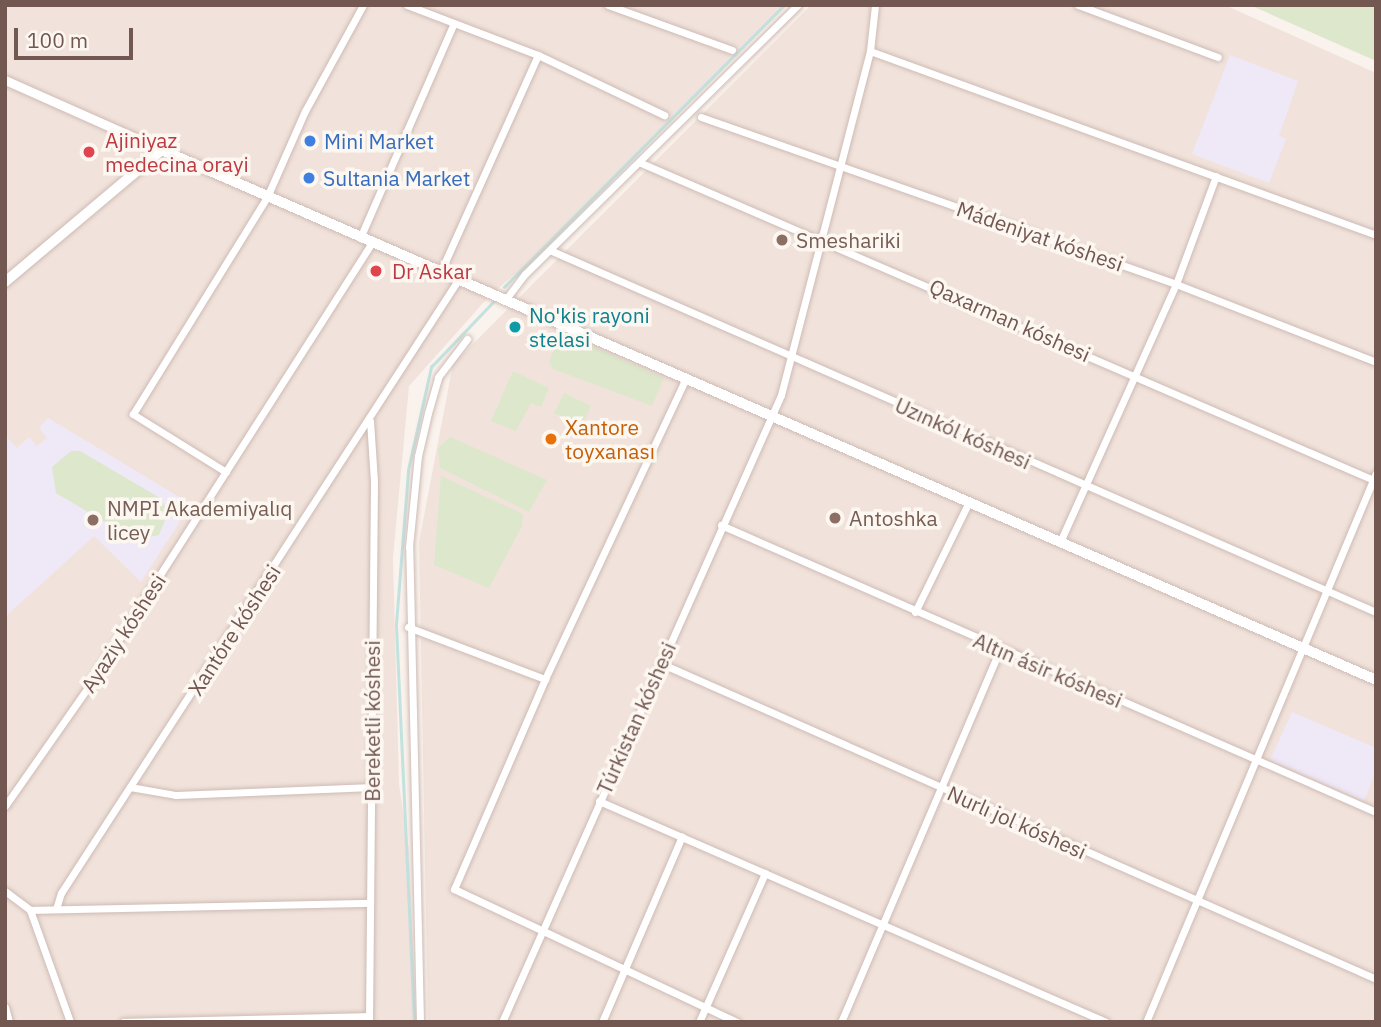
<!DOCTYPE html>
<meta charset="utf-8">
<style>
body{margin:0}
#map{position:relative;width:1381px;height:1027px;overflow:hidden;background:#faf2ec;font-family:"IBM Plex Sans",sans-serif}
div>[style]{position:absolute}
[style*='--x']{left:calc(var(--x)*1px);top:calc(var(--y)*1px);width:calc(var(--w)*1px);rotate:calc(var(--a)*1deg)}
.residential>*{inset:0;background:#f1e3db}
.education>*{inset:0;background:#efe8f7}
.green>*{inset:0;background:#dce7cb}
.stream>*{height:2.5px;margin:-1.25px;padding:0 1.25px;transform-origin:1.25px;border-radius:1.25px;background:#c2e2e0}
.roads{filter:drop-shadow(0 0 2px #cebbb5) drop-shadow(0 0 2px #cebbb5)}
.minor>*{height:7px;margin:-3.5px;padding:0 3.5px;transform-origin:3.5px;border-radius:3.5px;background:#fff}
.tertiary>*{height:9px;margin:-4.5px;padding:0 4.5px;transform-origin:4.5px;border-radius:4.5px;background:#fff}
.secondary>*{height:10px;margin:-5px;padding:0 5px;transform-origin:5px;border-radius:5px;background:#fff}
.dots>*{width:19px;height:19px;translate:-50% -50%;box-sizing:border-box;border:4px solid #fdf7f2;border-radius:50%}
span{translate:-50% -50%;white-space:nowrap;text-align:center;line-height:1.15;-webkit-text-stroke:7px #fdf7f2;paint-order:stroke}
.health-label{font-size:21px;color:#be3a42}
.left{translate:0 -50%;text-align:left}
.shop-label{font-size:21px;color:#366cbe}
.street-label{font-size:21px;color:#735751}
.education-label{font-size:21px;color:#785e54}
.culture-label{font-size:21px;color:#0d838f}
.food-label{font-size:21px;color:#c56008}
.frame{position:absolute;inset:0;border:7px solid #735751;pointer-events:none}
.scale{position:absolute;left:14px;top:28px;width:119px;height:32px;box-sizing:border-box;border:4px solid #735751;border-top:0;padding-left:9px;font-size:21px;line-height:24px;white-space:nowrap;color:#735751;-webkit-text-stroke:5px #fdf7f2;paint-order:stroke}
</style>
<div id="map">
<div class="residential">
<div style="clip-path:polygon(5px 5px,787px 5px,530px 263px,492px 293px,409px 386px,393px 558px,399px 784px,409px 850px,416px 1022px,5px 1022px)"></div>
<div style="clip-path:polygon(811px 5px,1225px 5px,1376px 73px,1376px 1022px,428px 1022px,419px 542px,453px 364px)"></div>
</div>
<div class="education">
<div style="clip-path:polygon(1230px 55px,1298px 81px,1279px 136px,1286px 139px,1269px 183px,1192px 154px)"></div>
<div style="clip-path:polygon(48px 418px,191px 504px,141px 582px,94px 536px,5px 617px,5px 435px,17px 448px,29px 437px,37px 446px,47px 438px,39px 428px)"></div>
<div style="clip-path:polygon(1292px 712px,1376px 748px,1376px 771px,1364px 801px,1270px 760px)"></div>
</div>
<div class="green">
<div style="clip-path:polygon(1250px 5px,1376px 5px,1376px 61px)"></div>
<div style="clip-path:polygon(561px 332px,664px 378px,652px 406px,553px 369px,549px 362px)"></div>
<div style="clip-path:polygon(513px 371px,549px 388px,541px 407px,531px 403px,516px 431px,491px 421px)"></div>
<div style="clip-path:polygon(564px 393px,591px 406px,582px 426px,554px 413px)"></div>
<div style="clip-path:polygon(450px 437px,547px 480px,529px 512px,440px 468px,438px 448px)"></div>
<div style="clip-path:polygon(71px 451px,80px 451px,160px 498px,168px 512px,159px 535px,135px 540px,56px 493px,52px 467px)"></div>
<div style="clip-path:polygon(441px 476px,523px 514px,522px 526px,489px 588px,434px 565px)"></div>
</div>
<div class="stream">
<div style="--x:504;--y:287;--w:397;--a:-45.2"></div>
<div style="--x:414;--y:1022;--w:398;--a:-92.6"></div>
<div style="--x:396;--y:624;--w:154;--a:-85.5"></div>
<div style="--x:408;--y:470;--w:106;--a:-77.4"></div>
<div style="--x:431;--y:367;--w:93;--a:-46.3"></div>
</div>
<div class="roads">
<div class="minor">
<div style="--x:407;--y:5;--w:140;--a:20.9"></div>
<div style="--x:538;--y:55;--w:140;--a:25.5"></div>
<div style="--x:608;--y:5;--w:132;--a:19.9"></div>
<div style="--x:1078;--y:5;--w:149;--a:20.4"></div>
<div style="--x:870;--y:51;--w:538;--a:19.98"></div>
<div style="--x:701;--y:117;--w:504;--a:19.37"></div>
<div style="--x:1176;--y:284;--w:215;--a:21.3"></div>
<div style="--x:641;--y:163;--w:801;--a:23.4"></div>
<div style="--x:360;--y:238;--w:232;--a:-66.4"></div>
<div style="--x:552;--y:251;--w:900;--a:23.66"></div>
<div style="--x:440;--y:273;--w:239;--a:-65.8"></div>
<div style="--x:506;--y:299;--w:31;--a:-53"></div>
<div style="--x:525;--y:274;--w:383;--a:-44.6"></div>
<div style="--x:686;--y:378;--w:332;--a:115.1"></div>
<div style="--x:545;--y:679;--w:229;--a:113.4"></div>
<div style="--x:454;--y:889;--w:313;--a:25.2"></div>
<div style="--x:226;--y:472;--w:110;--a:-148.1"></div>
<div style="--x:133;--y:414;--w:255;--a:-58.3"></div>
<div style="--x:267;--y:197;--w:94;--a:-66.2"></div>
<div style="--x:305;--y:111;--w:121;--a:-61.3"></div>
<div style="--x:721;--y:525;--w:715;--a:23.66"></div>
<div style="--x:1060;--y:542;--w:283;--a:-65.8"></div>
<div style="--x:1176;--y:284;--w:115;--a:-69.7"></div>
<div style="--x:915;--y:612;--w:123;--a:-63.9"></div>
<div style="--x:408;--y:627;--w:147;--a:20.8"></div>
<div style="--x:660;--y:663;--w:783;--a:23.81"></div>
<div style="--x:130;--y:787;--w:47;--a:9.9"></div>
<div style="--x:176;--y:795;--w:197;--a:-2.3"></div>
<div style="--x:599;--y:801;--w:553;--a:23.55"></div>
<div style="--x:5;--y:806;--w:143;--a:-55"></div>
<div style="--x:87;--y:689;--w:528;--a:-57.45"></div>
<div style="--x:5;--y:891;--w:31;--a:37"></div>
<div style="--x:56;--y:909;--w:17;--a:-73"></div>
<div style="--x:61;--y:893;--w:730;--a:-57.07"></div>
<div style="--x:30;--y:910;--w:340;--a:-1.2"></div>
<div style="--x:30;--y:910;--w:119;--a:70.3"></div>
<div style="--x:5;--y:1007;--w:16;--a:75"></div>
<div style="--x:123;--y:1022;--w:246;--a:-1.4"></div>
<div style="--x:369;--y:1022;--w:541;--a:-89.47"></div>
<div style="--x:374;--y:481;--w:60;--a:-93.8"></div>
<div style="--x:420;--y:1022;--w:475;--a:-91.3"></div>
<div style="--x:409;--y:547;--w:91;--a:-84.4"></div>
<div style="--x:418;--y:456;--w:44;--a:-76.9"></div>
<div style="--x:428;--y:413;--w:37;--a:-74"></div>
<div style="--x:438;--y:377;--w:48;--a:-52.7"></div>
<div style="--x:502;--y:1022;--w:686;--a:-66.01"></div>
<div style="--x:781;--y:395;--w:355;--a:-75.5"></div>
<div style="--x:870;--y:51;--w:46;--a:-83.8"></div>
<div style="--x:602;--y:1022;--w:202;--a:-66.7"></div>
<div style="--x:699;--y:1022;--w:163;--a:-66.1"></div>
<div style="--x:841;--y:1022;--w:405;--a:-66.9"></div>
<div style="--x:1146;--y:1022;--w:595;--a:-67.27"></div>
</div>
<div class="tertiary">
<div style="--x:5;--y:80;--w:172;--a:24"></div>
</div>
<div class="secondary">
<div style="--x:5;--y:282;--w:205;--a:-40.1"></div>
<div style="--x:162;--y:150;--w:1325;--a:23.58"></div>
</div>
</div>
<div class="dots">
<div style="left:310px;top:141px;background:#3f7fe0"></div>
<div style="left:89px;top:152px;background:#e0444e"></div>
<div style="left:309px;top:178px;background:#3f7fe0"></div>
<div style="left:782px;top:240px;background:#8d6e63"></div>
<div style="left:376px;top:271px;background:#e0444e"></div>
<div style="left:515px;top:327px;background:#0f9aa8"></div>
<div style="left:551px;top:439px;background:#e8710a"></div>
<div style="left:835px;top:518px;background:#8d6e63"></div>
<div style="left:93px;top:520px;background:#8d6e63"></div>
</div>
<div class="health-label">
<span class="left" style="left:105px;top:152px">Ajiniyaz<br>medecina orayi</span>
<span class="left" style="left:392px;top:271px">Dr Askar</span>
</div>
<div class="shop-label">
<span class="left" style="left:324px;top:141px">Mini Market</span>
<span class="left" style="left:323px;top:178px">Sultania Market</span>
</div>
<div class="street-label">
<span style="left:1040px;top:236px;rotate:19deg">Mádeniyat kóshesi</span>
<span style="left:1010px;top:320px;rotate:24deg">Qaxarman kóshesi</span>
<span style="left:963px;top:433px;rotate:24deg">Uzınkól kóshesi</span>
<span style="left:234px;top:630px;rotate:-57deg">Xantóre kóshesi</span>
<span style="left:123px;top:633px;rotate:-57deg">Ayaziy kóshesi</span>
<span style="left:1048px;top:670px;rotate:23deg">Altın ásir kóshesi</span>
<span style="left:636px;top:718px;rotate:-66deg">Túrkistan kóshesi</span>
<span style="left:372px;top:721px;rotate:-90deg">Bereketli kóshesi</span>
<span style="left:1017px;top:822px;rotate:24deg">Nurlı jol kóshesi</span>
</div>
<div class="education-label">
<span class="left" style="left:796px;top:240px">Smeshariki</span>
<span class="left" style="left:107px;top:520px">NMPI Akademiyalıq<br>licey</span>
<span class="left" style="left:849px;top:518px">Antoshka</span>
</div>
<div class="culture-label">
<span class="left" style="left:529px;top:327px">No'kis rayoni<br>stelasi</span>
</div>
<div class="food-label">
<span class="left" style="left:565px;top:439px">Xantore<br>toyxanası</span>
</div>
<div class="frame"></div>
<div class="scale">100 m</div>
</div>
